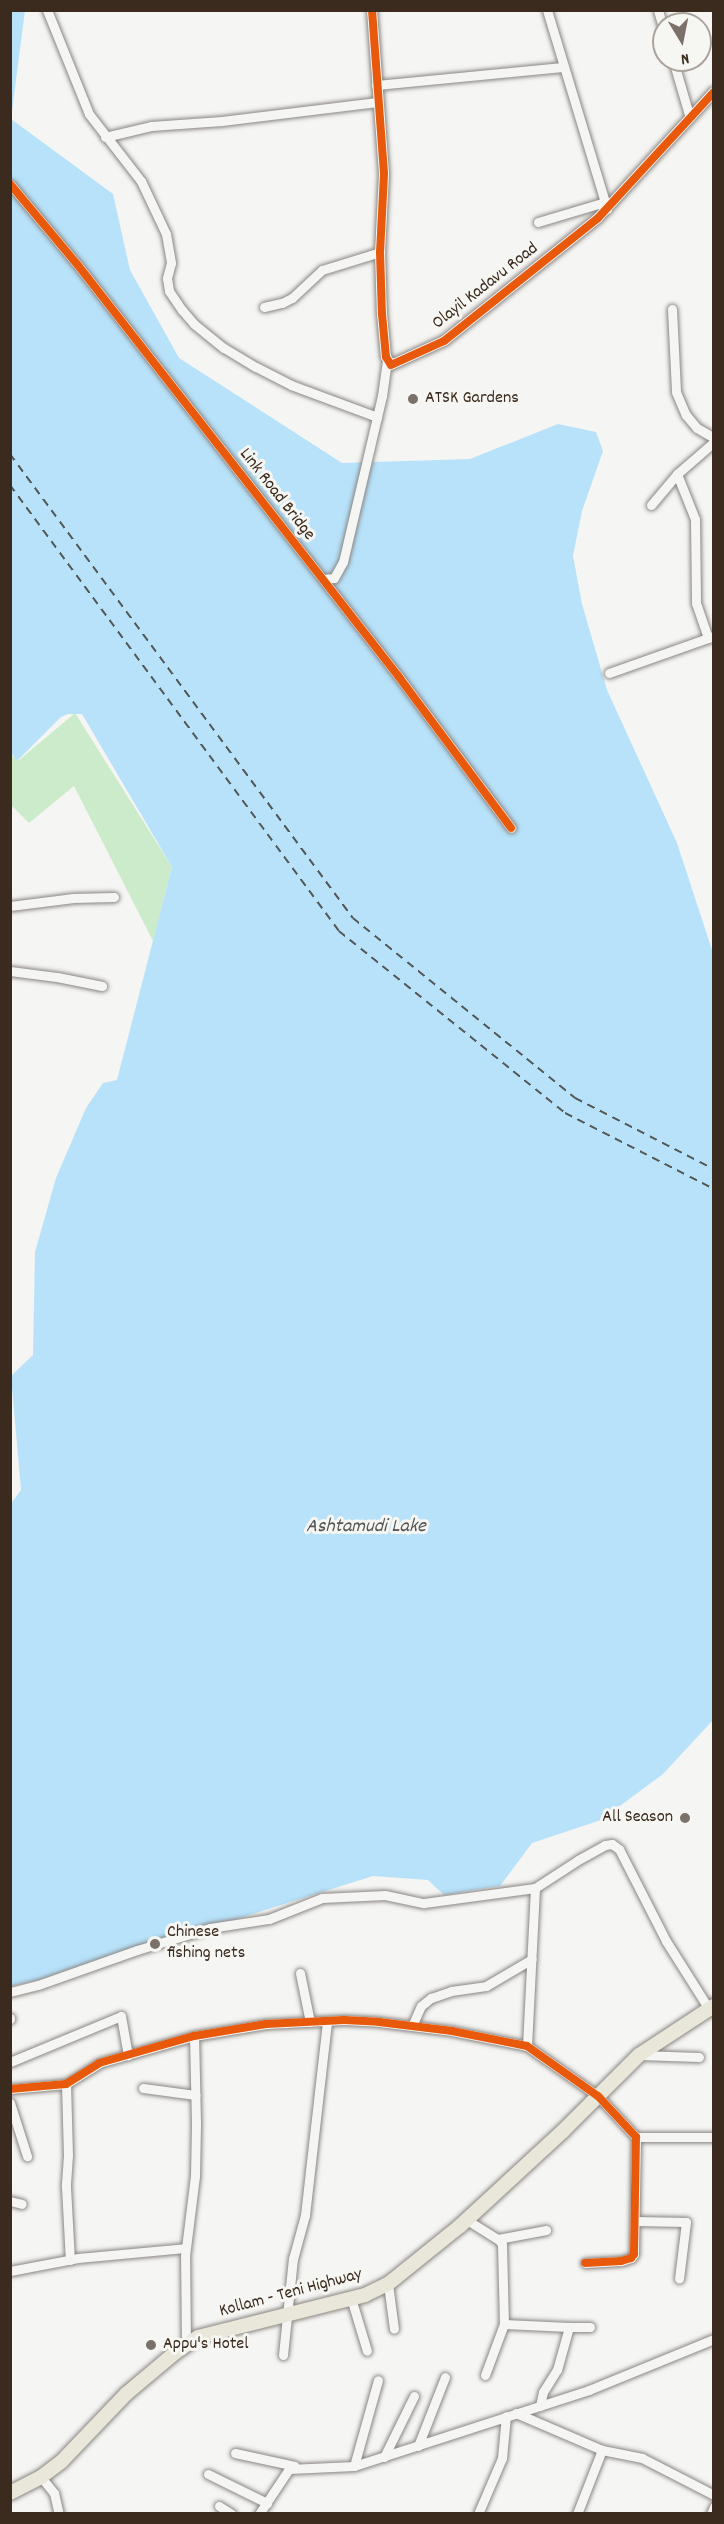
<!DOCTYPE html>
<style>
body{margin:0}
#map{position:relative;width:724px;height:2524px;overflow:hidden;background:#f5f5f3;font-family:Dekko,sans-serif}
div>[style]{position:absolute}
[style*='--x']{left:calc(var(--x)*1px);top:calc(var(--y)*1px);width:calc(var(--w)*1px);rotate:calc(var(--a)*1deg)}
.green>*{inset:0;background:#cbebca}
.water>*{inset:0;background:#b7e2fa}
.ferry>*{height:1.5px;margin-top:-0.75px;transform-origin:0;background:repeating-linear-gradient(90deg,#535656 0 8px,transparent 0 14px)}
.roads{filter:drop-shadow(0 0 2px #8a8683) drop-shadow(0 0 2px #8a8683)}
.minor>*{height:9px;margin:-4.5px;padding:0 4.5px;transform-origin:4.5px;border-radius:4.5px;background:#f5f5f3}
.tertiary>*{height:10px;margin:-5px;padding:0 5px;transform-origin:5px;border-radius:5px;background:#f5f5f3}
.primary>*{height:14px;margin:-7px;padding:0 7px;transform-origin:7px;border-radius:7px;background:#e9e7da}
.cycleway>*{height:8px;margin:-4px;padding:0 4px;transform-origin:4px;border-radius:4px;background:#e8590c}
.dots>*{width:16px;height:16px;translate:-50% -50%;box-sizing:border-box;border:3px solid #f6f6f2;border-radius:50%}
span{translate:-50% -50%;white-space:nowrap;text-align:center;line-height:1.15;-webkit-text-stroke:6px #f6f6f2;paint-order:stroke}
.street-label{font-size:18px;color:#3b2a1e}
.poi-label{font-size:18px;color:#3b2a1e}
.left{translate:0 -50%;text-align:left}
.right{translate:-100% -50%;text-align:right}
.water-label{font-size:20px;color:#535656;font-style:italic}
.frame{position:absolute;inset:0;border:12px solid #3b2a1e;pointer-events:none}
.north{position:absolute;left:652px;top:12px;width:60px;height:60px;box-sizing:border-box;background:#f6f6f2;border:2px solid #aba49d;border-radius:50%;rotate:170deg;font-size:16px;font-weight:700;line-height:24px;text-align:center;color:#3b2a1e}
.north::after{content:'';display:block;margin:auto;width:21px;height:27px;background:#7c7169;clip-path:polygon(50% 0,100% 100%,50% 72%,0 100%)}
</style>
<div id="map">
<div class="green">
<div style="clip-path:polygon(75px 713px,172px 867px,153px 941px,74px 786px,29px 823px,11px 805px,10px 754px,18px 761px)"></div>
</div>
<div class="water">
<div style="clip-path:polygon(25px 10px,11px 119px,113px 194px,130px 270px,179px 358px,342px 463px,470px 459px,558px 424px,596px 432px,603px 451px,582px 511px,573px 556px,582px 604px,607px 690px,677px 843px,713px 953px,714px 1719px,663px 1774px,601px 1820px,532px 1843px,500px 1886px,444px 1895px,428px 1880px,373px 1876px,53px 1977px,11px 1986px,10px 1505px,21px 1490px,11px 1376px,33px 1355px,35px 1252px,56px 1178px,86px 1108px,103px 1083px,117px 1080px,172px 867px,82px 714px,68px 714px,61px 717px,17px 761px,11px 753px,10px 11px)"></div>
</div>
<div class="ferry">
<div style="--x:10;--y:454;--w:577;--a:53.53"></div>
<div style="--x:353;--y:918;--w:286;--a:39"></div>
<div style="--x:575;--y:1098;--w:156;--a:27.1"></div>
<div style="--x:10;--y:485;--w:554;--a:53.58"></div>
<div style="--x:339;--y:931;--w:290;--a:38.8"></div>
<div style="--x:565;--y:1113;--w:167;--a:27"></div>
</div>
<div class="roads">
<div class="minor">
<div style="--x:47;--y:10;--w:112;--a:68"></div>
<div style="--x:89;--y:114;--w:85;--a:52.2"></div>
<div style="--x:141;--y:181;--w:59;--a:64.7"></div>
<div style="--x:166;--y:234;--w:29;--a:80"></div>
<div style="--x:171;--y:263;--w:16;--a:105"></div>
<div style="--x:167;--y:278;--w:13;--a:81"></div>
<div style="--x:169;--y:291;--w:23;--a:56"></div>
<div style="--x:182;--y:310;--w:18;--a:49"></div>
<div style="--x:194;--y:324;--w:38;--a:39"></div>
<div style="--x:224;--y:348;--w:37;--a:31"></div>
<div style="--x:256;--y:367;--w:39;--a:27"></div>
<div style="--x:291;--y:385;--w:92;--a:20.4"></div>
<div style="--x:547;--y:10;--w:208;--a:73.2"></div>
<div style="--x:658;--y:10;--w:22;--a:74"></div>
<div style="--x:673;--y:60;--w:60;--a:73.7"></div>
<div style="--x:376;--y:85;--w:188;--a:-5.5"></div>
<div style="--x:105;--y:137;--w:47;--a:-13.4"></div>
<div style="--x:151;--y:126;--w:71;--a:-4"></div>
<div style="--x:222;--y:121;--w:156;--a:-7"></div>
<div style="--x:10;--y:184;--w:104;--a:50.1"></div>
<div style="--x:77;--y:264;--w:524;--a:52.06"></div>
<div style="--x:399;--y:677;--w:188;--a:53.4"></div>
<div style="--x:538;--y:222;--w:70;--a:-16.6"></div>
<div style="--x:264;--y:307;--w:18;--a:-13"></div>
<div style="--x:282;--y:303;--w:11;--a:-27"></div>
<div style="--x:292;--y:298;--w:41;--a:-43"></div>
<div style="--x:322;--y:270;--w:61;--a:-17.2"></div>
<div style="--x:672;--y:309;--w:83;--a:87.2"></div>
<div style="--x:676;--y:392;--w:25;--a:67"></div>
<div style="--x:686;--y:415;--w:17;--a:50"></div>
<div style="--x:697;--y:428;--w:20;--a:30"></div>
<div style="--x:677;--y:474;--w:48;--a:68.2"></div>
<div style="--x:695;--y:519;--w:84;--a:89.3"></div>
<div style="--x:696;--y:603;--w:37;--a:71"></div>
<div style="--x:708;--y:638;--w:6;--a:-18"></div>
<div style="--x:651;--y:505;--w:40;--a:-50"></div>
<div style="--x:677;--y:474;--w:49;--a:-40.9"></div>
<div style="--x:323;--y:579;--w:11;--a:-5"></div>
<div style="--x:334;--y:578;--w:18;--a:-61"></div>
<div style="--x:343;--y:562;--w:171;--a:-76.8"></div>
<div style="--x:382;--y:396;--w:34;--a:-82"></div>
<div style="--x:609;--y:673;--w:105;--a:-19.5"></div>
<div style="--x:10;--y:906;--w:64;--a:-7.2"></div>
<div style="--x:73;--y:898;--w:41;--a:-1.4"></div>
<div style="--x:10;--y:971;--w:47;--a:7.3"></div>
<div style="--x:57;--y:977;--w:46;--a:11.3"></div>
<div style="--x:300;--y:1973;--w:50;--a:78.5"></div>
<div style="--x:10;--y:1992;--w:29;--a:-14"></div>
<div style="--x:38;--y:1985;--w:105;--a:-19.5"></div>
<div style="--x:137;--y:1950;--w:76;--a:-16.8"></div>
<div style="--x:210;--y:1928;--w:60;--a:-8.7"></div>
<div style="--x:269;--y:1919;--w:57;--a:-21.6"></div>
<div style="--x:322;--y:1898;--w:63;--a:-2.7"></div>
<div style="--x:385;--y:1895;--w:40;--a:12"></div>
<div style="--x:424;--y:1903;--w:112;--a:-7.7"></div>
<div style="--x:535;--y:1888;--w:51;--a:-33.1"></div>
<div style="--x:578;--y:1860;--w:31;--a:-29"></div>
<div style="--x:605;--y:1845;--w:7;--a:-8"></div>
<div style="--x:612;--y:1844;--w:9;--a:36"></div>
<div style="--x:619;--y:1849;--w:103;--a:62.9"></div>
<div style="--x:666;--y:1941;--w:80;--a:57.7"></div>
<div style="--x:709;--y:2009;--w:5;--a:22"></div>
<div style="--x:10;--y:2018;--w:1;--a:90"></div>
<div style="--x:412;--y:2026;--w:22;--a:-66"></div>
<div style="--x:421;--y:2006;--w:13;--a:-39"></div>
<div style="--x:431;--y:1998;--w:21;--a:-19"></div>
<div style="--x:451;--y:1991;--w:35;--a:-8"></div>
<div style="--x:486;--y:1986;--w:53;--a:-30.4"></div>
<div style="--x:527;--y:2046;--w:158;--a:-87.1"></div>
<div style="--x:639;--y:2055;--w:60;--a:1.9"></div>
<div style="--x:10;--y:2062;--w:120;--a:-22.5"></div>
<div style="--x:121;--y:2016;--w:40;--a:80"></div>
<div style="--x:66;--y:2084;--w:71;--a:88.4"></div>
<div style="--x:68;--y:2155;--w:32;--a:94"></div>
<div style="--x:66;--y:2187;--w:73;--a:86.9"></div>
<div style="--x:143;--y:2088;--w:53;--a:7.5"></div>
<div style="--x:10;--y:2089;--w:56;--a:-5.1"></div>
<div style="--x:66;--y:2084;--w:39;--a:-32"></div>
<div style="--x:99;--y:2063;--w:99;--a:-15.9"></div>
<div style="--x:194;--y:2036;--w:73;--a:-9.5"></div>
<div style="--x:266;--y:2024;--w:78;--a:-2.9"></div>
<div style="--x:344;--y:2020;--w:35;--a:3"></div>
<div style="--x:379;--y:2022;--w:74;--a:7"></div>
<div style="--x:452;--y:2031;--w:76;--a:11.3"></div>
<div style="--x:527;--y:2046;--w:87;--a:35.2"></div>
<div style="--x:598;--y:2096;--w:56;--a:47.2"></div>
<div style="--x:636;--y:2137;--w:117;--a:91"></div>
<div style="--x:634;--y:2254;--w:5;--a:127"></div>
<div style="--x:631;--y:2258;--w:10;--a:163"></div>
<div style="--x:621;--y:2261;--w:36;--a:177"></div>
<div style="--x:10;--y:2103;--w:56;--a:72.2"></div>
<div style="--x:636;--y:2137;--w:78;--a:0"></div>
<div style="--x:10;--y:2201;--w:12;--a:14"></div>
<div style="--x:467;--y:2220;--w:36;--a:32"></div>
<div style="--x:498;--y:2239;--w:6;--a:51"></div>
<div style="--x:502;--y:2244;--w:80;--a:88.6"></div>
<div style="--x:504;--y:2324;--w:65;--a:2.6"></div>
<div style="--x:635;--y:2221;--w:51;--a:1.1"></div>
<div style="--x:686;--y:2222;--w:57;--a:97"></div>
<div style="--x:498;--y:2239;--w:49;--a:-10.6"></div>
<div style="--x:10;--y:2271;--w:69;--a:-10.8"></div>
<div style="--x:78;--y:2258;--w:107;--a:-5.3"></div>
<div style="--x:388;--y:2284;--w:45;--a:82.4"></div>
<div style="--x:351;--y:2298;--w:55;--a:73.2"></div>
<div style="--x:186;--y:2345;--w:89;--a:-90.6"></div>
<div style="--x:185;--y:2256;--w:81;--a:-82.9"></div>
<div style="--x:195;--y:2176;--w:53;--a:-88.9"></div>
<div style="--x:196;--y:2123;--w:87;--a:-91.3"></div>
<div style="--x:283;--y:2355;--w:97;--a:-84.1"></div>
<div style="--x:293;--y:2259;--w:46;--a:-74.7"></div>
<div style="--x:305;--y:2215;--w:195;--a:-83.5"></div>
<div style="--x:485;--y:2375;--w:54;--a:-69.6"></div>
<div style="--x:540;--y:2406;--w:14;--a:-78"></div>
<div style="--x:543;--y:2392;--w:26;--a:-58"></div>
<div style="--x:557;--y:2370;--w:45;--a:-74.4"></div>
<div style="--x:569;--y:2327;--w:21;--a:0"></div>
<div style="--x:516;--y:2413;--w:94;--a:23.3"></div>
<div style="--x:602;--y:2450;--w:41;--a:11.3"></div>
<div style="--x:642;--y:2458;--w:81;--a:27.2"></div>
<div style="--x:418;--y:2446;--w:74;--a:-68.6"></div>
<div style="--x:235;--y:2453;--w:61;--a:12.2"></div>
<div style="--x:384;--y:2457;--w:68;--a:-63.8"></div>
<div style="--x:354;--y:2466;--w:89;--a:-74.4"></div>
<div style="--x:208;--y:2474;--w:66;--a:26.2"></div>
<div style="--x:41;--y:2477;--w:21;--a:51"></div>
<div style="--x:54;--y:2493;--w:22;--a:77"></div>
<div style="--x:219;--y:2506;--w:15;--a:32"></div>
<div style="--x:259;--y:2514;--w:54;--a:-56.3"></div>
<div style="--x:289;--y:2469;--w:65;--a:-2.6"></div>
<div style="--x:354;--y:2466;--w:247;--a:-17.9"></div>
<div style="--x:589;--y:2390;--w:135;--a:-22.2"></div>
<div style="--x:478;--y:2514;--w:61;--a:-66.8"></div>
<div style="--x:502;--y:2458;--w:42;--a:-84.6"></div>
<div style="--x:577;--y:2514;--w:69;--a:-68.7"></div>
<div style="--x:711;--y:2514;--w:8;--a:-67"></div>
</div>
<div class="tertiary">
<div style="--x:372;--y:10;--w:164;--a:85.8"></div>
<div style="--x:384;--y:174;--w:78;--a:92.9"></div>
<div style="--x:380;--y:252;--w:62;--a:88.2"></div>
<div style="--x:382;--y:314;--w:43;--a:84.7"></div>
<div style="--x:386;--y:357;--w:9;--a:58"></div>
<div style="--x:391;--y:365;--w:58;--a:-24.4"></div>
<div style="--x:444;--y:341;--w:197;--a:-38.6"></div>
<div style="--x:598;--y:218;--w:171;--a:-47.4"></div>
</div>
<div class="primary">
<div style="--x:10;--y:2493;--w:35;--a:-27"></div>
<div style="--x:41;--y:2477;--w:26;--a:-37"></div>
<div style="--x:62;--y:2461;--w:93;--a:-46.3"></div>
<div style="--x:126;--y:2394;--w:65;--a:-40"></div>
<div style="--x:176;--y:2352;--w:27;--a:-34"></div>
<div style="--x:198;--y:2337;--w:172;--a:-14.1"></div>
<div style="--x:365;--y:2295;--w:25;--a:-26"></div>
<div style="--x:388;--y:2284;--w:92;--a:-38.9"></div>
<div style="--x:460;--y:2226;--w:139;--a:-42.7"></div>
<div style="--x:562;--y:2132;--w:109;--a:-45"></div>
<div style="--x:639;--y:2055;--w:90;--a:-33.2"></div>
</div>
</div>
<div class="cycleway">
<div style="--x:372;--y:10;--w:164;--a:85.8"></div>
<div style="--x:384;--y:174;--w:78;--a:92.9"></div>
<div style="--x:380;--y:252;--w:62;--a:88.2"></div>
<div style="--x:382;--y:314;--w:43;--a:84.7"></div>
<div style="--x:386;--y:357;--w:9;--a:58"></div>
<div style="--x:391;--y:365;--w:58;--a:-24.4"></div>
<div style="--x:444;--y:341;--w:197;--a:-38.6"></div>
<div style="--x:598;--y:218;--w:171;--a:-47.4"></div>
<div style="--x:10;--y:184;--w:104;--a:50.1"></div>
<div style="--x:77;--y:264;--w:524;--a:52.06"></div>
<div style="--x:399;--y:677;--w:188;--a:53.4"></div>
<div style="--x:10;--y:2089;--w:56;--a:-5.1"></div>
<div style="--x:66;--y:2084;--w:39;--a:-32"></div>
<div style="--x:99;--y:2063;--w:99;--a:-15.9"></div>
<div style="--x:194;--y:2036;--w:73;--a:-9.5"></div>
<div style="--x:266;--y:2024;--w:78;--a:-2.9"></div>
<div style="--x:344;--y:2020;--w:35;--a:3"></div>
<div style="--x:379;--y:2022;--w:74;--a:7"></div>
<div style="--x:452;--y:2031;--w:76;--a:11.3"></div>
<div style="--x:527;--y:2046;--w:87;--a:35.2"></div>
<div style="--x:598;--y:2096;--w:56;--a:47.2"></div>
<div style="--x:636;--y:2137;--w:117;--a:91"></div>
<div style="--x:634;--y:2254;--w:5;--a:127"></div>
<div style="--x:631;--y:2258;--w:10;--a:163"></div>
<div style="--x:621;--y:2261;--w:36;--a:177"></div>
</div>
<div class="dots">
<div style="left:413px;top:399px;background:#7c7169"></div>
<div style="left:685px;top:1818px;background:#7c7169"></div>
<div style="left:155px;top:1944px;background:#7c7169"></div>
<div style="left:151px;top:2345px;background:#7c7169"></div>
</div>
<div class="street-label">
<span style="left:486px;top:287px;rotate:-38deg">Olayil Kadavu Road</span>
<span style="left:276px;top:495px;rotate:52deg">Link Road Bridge</span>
<span style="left:291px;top:2294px;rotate:-15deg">Kollam - Teni Highway</span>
</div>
<div class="poi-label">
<span class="left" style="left:425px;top:399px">ATSK Gardens</span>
<span class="right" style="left:673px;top:1818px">All Season</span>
<span class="left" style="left:167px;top:1944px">Chinese<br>fishing nets</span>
<span class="left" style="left:163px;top:2345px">Appu's Hotel</span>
</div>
<div class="water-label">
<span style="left:366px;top:1527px">Ashtamudi Lake</span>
</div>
<div class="frame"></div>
<div class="north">N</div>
</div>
